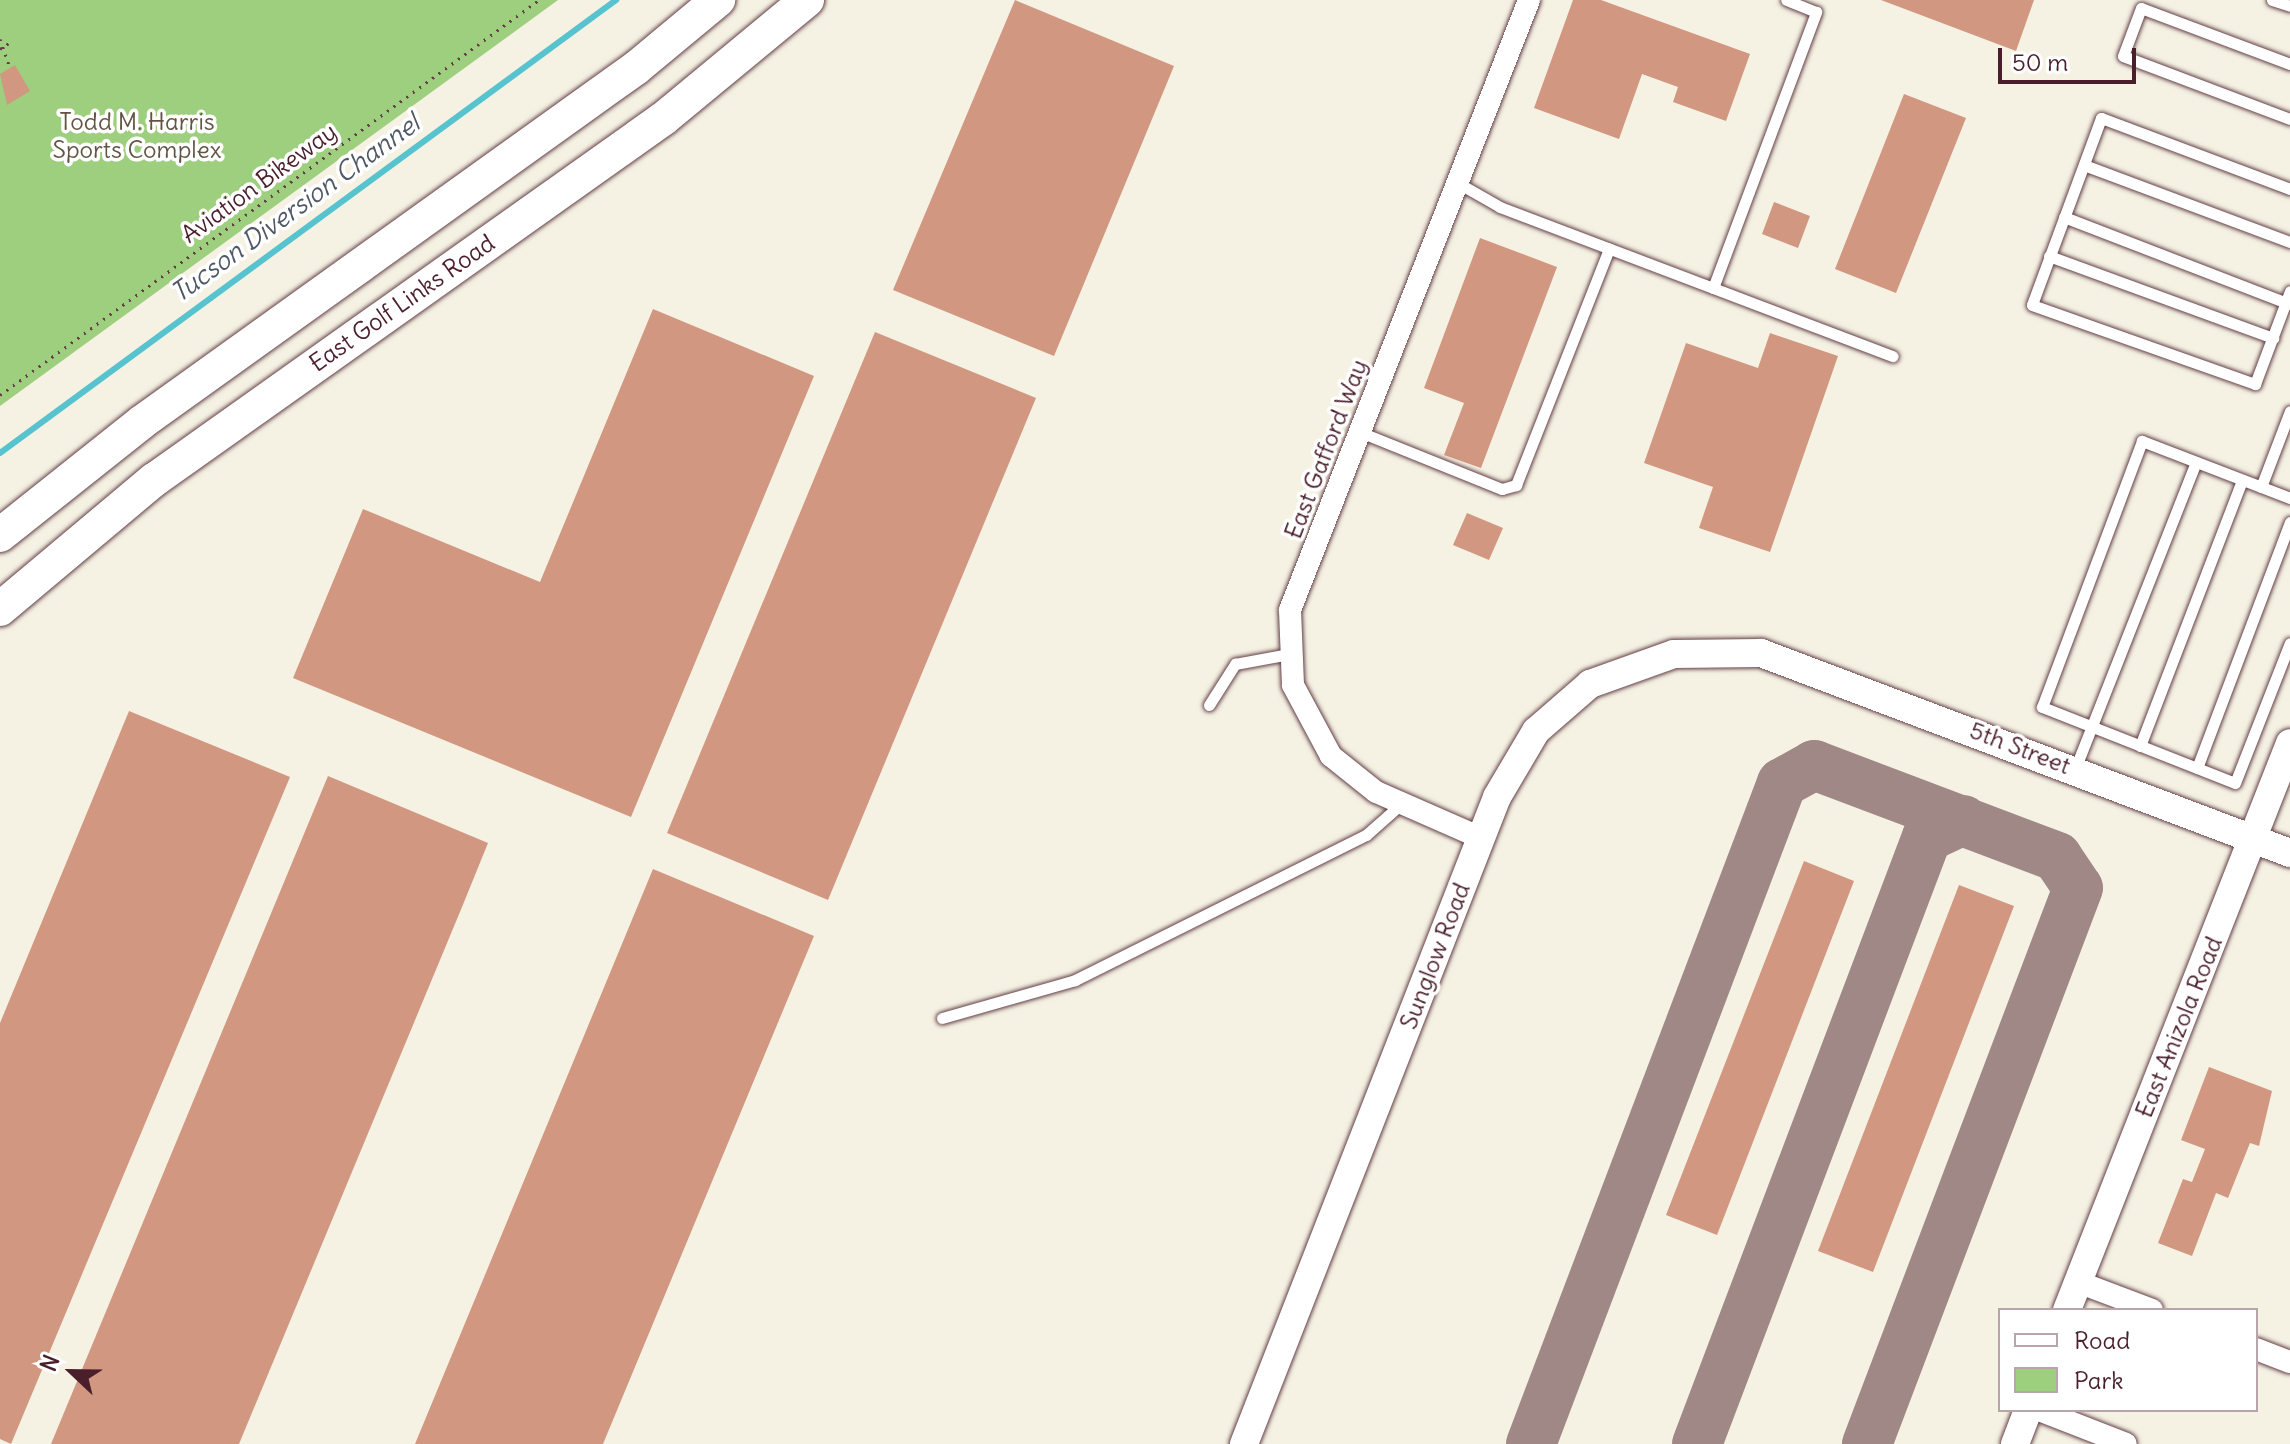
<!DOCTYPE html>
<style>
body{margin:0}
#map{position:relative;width:2290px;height:1444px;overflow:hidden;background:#f5f2e3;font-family:Delius,sans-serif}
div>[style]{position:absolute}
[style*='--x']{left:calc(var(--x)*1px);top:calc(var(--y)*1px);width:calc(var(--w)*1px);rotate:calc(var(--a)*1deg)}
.green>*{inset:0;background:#9ecf7e}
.stream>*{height:6px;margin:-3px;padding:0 3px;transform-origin:3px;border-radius:3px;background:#57c3cf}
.taxiway>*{height:50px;margin:-25px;padding:0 25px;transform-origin:25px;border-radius:25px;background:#a08887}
.building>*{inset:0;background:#d19780}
.path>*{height:3px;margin-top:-1.5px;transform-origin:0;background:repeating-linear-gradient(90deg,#643f47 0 2px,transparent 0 8px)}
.roads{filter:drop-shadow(0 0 2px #643f47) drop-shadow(0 0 2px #643f47)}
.service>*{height:11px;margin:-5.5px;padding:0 5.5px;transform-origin:5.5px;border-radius:5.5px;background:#fff}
.minor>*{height:22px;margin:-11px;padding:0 11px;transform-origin:11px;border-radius:11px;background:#fff}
.tertiary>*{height:28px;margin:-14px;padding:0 14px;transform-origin:14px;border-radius:14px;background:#fff}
.primary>*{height:34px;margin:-17px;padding:0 17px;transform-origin:17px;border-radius:17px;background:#fff}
span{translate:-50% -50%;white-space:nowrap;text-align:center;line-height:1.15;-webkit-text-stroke:7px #fff;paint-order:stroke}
.park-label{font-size:24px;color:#635444}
.street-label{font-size:24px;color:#4a1f2b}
.water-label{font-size:26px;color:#4f5864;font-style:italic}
.legend{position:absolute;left:1998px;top:1308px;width:260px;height:104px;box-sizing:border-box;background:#fff;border:2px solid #b7a5aa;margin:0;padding:10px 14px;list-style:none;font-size:24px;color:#4a1f2b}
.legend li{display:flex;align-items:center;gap:16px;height:40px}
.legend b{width:40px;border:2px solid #b7a5aa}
.north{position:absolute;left:32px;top:1332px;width:80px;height:80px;-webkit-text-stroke:6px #fff;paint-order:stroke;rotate:292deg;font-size:22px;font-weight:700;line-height:32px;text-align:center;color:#4a1f2b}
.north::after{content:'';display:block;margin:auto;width:28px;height:36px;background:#4a1f2b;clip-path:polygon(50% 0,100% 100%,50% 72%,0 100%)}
.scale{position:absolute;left:1998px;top:48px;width:138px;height:36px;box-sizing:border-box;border:4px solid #4a1f2b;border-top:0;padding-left:10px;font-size:24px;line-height:28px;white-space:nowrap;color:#4a1f2b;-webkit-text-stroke:6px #fff;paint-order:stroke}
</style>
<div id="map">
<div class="green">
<div style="clip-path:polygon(0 0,558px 0,0 406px)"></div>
</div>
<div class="stream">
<div style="--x:0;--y:453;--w:765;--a:-36.33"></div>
</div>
<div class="taxiway">
<div style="--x:1531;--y:1444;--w:707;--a:-69.21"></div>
<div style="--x:1782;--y:783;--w:37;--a:-29"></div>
<div style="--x:1814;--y:765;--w:260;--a:20.7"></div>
<div style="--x:2057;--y:857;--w:37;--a:56"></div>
<div style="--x:2078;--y:888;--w:595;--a:110.78"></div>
<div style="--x:1697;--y:1444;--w:649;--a:-69.25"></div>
<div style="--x:1927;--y:837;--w:40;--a:-25"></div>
</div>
<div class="building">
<div style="clip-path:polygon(1015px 0,1174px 66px,1054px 356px,893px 290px)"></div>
<div style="clip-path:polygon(1573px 0,1601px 0,1750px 54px,1726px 121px,1673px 102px,1678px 87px,1642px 74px,1619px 139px,1534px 108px)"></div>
<div style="clip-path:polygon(1881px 0,2034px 0,2016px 51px)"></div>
<div style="clip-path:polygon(15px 65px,30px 91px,7px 105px,0 74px)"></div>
<div style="clip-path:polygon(1904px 94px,1966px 118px,1896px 293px,1835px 269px)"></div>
<div style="clip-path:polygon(1774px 202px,1810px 216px,1798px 248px,1762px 234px)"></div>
<div style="clip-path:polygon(1480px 238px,1557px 267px,1481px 468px,1444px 455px,1464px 403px,1424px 388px)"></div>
<div style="clip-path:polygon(653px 309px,814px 376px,631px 817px,293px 678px,363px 509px,540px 582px)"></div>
<div style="clip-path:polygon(875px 332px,1036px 398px,828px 900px,667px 833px)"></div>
<div style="clip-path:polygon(1770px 333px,1838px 356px,1770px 552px,1699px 528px,1713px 487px,1644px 463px,1686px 343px,1758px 368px)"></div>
<div style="clip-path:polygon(1467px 513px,1503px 528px,1489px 560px,1453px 545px)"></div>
<div style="clip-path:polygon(129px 711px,290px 777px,11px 1444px,0 1439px,0 1023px)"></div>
<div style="clip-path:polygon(328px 776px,488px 843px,462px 907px,239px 1444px,51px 1444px)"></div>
<div style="clip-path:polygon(1804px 861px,1854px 881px,1717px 1235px,1666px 1215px)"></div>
<div style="clip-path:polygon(653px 869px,814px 936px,789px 996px,603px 1444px,415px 1444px)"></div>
<div style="clip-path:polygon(1959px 885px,2014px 906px,1873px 1272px,1818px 1251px)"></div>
<div style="clip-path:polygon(2209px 1067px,2272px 1091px,2259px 1146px,2250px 1143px,2228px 1198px,2216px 1193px,2192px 1256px,2158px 1243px,2183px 1179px,2192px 1182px,2205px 1149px,2181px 1140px)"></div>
</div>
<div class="path">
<div style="--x:0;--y:39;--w:31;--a:71"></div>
<div style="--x:0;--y:49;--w:14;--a:-34"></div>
<div style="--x:0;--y:395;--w:668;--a:-36.24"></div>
</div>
<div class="roads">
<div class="service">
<div style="--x:2272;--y:0;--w:19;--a:18"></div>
<div style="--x:2290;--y:64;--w:159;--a:-159.4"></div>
<div style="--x:2141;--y:8;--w:51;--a:110.6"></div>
<div style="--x:2123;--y:56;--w:178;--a:20.7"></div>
<div style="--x:2084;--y:165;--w:220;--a:20.5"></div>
<div style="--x:1458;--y:183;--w:48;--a:29.7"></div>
<div style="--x:1500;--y:207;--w:420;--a:20.8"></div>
<div style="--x:2290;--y:189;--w:202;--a:-159.4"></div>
<div style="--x:2101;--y:118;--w:199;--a:110.3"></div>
<div style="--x:2032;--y:305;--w:237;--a:19.5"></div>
<div style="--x:2255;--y:384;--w:99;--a:-69.4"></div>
<div style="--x:2064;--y:217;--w:242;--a:21.1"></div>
<div style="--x:2049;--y:256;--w:239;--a:20.1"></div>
<div style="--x:1713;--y:288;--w:295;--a:-69.5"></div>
<div style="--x:1816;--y:12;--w:32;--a:-158"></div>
<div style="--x:1360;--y:432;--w:153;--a:21.9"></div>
<div style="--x:1502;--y:489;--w:15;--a:-16"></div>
<div style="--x:1516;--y:485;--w:254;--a:-68.5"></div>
<div style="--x:2261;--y:487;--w:81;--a:-69.1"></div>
<div style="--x:2290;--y:498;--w:159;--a:-158.9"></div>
<div style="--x:2142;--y:441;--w:284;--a:110.6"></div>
<div style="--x:2042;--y:707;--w:207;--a:21.5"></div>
<div style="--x:2235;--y:783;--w:150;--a:-68.6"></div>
<div style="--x:1209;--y:705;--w:49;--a:-57.6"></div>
<div style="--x:1235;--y:664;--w:55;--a:-10.5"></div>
<div style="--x:2140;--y:746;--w:285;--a:-69"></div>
<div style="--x:2197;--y:768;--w:263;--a:-69.3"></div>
<div style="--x:2075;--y:769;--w:330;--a:-68.5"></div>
<div style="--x:942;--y:1018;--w:138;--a:-15.9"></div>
<div style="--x:1075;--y:980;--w:325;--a:-26.5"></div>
<div style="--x:1366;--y:835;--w:45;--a:-41.4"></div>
</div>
<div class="minor">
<div style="--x:1481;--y:838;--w:115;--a:-156.3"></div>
<div style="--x:1376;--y:792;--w:58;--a:-141.3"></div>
<div style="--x:1331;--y:756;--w:81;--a:-118.2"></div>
<div style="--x:1293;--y:685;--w:75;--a:-92.3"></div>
<div style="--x:1290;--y:610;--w:655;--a:-68.6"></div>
<div style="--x:2078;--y:1282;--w:79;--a:20.7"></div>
<div style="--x:2256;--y:1349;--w:36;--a:21"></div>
<div style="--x:2039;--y:1410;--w:93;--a:21.3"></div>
</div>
<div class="tertiary">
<div style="--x:2067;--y:1310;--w:609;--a:-68.53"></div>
<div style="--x:1244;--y:1444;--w:695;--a:-68.64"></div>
<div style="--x:1497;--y:797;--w:77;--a:-59.4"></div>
<div style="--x:1536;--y:731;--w:72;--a:-41"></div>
<div style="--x:1590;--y:684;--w:89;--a:-19.7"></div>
<div style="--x:1674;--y:654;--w:87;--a:-0.7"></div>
<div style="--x:1761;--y:653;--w:566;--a:20.71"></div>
<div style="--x:2015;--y:1444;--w:36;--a:-69"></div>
</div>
<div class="primary">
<div style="--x:0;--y:535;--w:181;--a:-38.5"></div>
<div style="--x:142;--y:422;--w:608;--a:-35.63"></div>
<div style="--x:636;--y:68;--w:107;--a:-39.7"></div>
<div style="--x:0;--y:609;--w:201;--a:-40"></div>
<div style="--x:154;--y:480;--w:624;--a:-35.35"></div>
<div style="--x:663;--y:119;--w:187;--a:-39.6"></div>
</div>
</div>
<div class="park-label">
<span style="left:137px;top:136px">Todd M. Harris<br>Sports Complex</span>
</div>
<div class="street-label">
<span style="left:259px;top:183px;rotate:-36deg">Aviation Bikeway</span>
<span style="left:402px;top:303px;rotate:-35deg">East Golf Links Road</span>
<span style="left:1326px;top:449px;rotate:-69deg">East Gafford Way</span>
<span style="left:2020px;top:748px;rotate:21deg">5th Street</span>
<span style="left:1435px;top:956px;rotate:-69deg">Sunglow Road</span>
<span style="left:2179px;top:1027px;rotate:-68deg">East Anizola Road</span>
</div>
<div class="water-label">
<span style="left:295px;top:208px;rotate:-36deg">Tucson Diversion Channel</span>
</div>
<ul class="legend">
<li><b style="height:10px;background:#fff"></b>Road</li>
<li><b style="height:22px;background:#9ecf7e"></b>Park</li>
</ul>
<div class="north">N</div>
<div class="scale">50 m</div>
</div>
